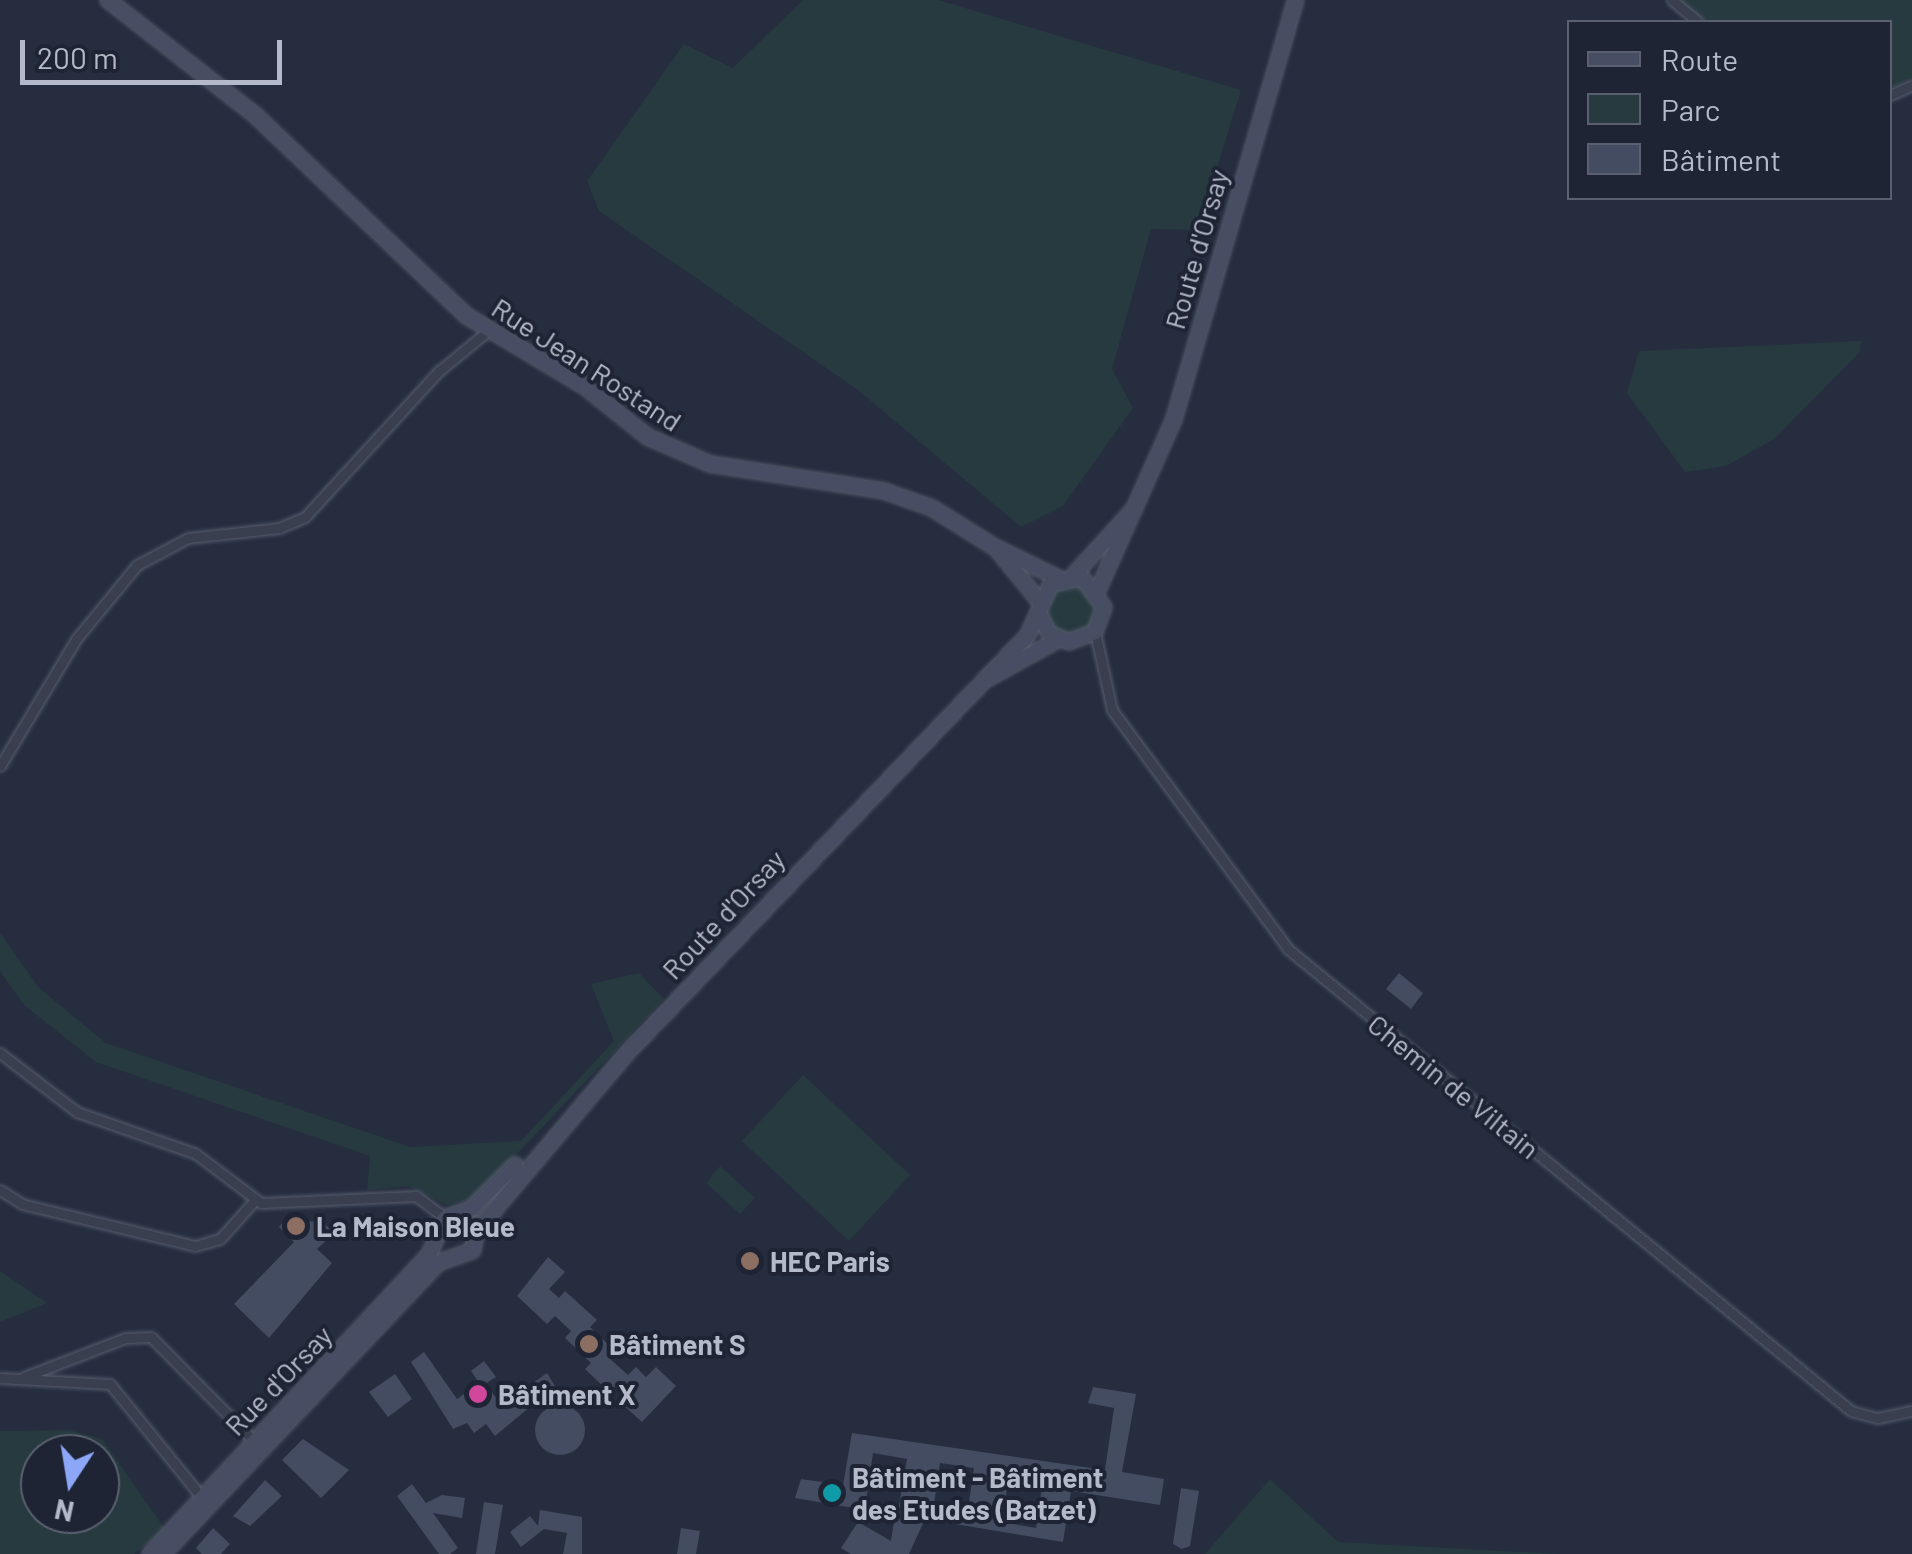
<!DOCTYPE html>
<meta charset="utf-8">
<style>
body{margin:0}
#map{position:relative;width:1912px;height:1554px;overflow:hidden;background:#252d3f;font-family:Barlow,sans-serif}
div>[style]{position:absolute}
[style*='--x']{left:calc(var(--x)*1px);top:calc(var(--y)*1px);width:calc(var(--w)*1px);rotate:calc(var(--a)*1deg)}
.green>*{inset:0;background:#273a40}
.round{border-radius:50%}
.building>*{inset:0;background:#444c61}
.roads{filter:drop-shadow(0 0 2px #575d6d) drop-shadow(0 0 2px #575d6d)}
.street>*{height:9px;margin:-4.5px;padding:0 4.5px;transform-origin:4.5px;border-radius:4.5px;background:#393f4f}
.secondary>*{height:14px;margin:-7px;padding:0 7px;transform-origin:7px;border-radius:7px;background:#474d62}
.dots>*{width:28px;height:28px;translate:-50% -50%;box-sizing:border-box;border:5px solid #1e2434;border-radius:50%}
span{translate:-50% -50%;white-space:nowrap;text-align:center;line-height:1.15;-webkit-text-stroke:8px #1e2434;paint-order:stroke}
.street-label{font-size:28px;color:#b5baca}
.poi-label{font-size:28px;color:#b5baca;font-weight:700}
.left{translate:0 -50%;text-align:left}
.legend{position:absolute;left:1567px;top:20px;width:325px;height:180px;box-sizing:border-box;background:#1e2434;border:2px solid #5a6070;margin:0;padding:12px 18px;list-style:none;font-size:30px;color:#b5baca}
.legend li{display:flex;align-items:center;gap:20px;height:50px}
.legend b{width:50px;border:2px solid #5a6070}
.north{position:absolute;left:20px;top:1434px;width:100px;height:100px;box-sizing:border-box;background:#1e2434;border:2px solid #5a6070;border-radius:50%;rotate:192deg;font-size:28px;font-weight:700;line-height:40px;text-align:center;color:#b5baca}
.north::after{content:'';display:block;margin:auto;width:35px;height:45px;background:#8da7f8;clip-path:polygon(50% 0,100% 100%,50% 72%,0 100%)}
.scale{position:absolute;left:20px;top:40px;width:262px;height:45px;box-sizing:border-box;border:5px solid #b5baca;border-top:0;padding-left:12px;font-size:30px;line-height:35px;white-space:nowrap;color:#b5baca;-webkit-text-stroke:8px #1e2434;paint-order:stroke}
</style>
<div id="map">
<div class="green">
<div style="clip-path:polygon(803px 0,938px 0,1241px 90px,1198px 230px,1151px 229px,1112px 369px,1133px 408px,1063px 506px,1021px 527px,858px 390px,599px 211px,587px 181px,684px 44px,733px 68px)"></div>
<div style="clip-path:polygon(1676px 0,1912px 0,1912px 77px,1890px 89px,1890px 22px,1703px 22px)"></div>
<div style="clip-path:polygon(1861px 341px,1860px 352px,1774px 439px,1726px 466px,1685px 472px,1627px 393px,1639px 351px)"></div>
<div class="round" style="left:1045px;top:585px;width:50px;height:50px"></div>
<div style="clip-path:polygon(0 933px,39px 988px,106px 1043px,410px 1147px,521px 1141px,614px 1041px,591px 984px,639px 973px,664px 999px,474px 1199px,447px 1205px,408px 1186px,367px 1190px,370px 1156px,96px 1062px,24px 1005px,0 971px)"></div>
<div style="clip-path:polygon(803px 1075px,910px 1175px,849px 1241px,742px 1141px)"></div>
<div style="clip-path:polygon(720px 1166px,755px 1198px,740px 1214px,706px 1183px)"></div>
<div style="clip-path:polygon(0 1271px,47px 1303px,0 1322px)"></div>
<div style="clip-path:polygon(evenodd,69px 1430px,102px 1439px,165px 1529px,134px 1554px,0 1554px,0 1431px,69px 1430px,40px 1454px,100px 1454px,100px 1514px,40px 1514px,40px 1454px)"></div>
<div style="clip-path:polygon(1270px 1479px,1338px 1542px,1559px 1554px,1205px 1554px)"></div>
</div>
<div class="building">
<div style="clip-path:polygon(1399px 973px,1423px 993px,1411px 1009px,1386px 989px)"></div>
<div style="clip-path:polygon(285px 1220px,323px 1222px,334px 1233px,317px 1249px,332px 1263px,269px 1338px,234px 1304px,294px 1242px,279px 1227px)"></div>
<div style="clip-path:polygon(548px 1257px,565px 1272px,549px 1289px,559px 1298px,565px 1291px,597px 1320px,590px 1327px,614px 1350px,608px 1357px,628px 1375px,636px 1367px,646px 1377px,656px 1367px,676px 1386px,642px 1422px,621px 1403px,629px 1394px,618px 1384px,610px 1393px,585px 1369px,591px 1363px,565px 1338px,571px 1331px,555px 1316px,547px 1324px,517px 1296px)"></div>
<div style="clip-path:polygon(424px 1352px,457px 1399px,479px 1383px,471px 1371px,484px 1361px,496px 1377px,485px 1384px,502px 1405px,547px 1373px,555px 1386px,495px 1436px,486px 1424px,474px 1433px,467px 1423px,453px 1429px,411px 1362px)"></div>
<div style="clip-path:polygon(395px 1374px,412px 1399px,388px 1417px,369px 1392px)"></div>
<div style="clip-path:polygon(evenodd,1093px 1387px,1136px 1394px,1122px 1472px,1164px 1479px,1160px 1505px,1071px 1491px,1063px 1542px,925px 1519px,909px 1554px,851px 1554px,841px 1548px,858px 1522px,891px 1541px,895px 1515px,795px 1498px,801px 1479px,843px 1485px,852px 1433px,1105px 1470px,1114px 1408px,1088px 1403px,1093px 1387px,873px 1453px,907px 1459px,899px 1506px,866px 1501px,873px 1453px,1093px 1387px,940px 1463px,974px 1468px,967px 1516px,933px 1511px,940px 1463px,1093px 1387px,1009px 1475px,1043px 1480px,1036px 1528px,1002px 1522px,1009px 1475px)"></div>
<div class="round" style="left:535px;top:1405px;width:50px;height:50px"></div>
<div style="clip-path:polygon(303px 1439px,349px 1470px,321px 1498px,282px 1460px)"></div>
<div style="clip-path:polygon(265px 1480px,282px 1496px,250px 1526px,233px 1516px)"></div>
<div style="clip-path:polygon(412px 1484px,426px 1503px,442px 1495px,465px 1498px,462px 1518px,433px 1513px,458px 1548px,450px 1554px,439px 1554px,397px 1496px)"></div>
<div style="clip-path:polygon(1181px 1488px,1199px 1491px,1190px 1546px,1182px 1549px,1173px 1544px)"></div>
<div style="clip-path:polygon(484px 1502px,503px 1505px,495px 1554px,476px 1554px)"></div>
<div style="clip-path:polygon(540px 1510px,582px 1517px,582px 1554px,563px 1554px,567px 1533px,544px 1529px,521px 1547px,510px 1532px,530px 1516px,538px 1526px)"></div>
<div style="clip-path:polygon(213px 1528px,230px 1544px,221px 1554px,202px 1554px,196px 1548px)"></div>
<div style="clip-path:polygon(681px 1528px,700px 1531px,696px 1554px,677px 1554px)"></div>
</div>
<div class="roads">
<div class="street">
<div style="--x:1672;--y:0;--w:34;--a:40"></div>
<div style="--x:1890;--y:95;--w:24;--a:-24"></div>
<div style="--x:1095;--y:632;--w:80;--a:77.7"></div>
<div style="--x:1112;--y:710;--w:297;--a:53.6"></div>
<div style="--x:1288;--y:949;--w:728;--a:39.37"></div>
<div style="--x:1851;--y:1411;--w:28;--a:15"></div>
<div style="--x:1878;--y:1418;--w:35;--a:-12"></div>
<div style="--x:0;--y:766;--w:149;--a:-59"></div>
<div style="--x:77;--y:638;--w:94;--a:-50.6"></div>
<div style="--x:137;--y:565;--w:58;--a:-27.9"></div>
<div style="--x:188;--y:538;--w:92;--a:-6.3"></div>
<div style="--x:279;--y:528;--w:28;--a:-23"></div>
<div style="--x:305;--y:517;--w:198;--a:-47.5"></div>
<div style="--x:439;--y:371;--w:65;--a:-39.4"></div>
<div style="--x:0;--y:1053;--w:97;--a:37.5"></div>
<div style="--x:77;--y:1112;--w:126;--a:19.4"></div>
<div style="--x:196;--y:1154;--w:81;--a:37"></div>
<div style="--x:261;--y:1203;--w:155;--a:-2.6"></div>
<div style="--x:416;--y:1196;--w:36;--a:37"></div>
<div style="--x:0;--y:1190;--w:26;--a:32"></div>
<div style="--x:22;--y:1204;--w:178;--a:13.6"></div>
<div style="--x:195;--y:1246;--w:26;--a:-16"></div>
<div style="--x:220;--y:1239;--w:52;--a:-48.1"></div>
<div style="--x:24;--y:1377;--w:108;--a:-21.1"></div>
<div style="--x:125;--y:1338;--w:26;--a:-2"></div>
<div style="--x:151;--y:1337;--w:151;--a:45.3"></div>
<div style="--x:0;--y:1378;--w:110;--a:3.1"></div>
<div style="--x:110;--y:1384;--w:149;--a:51"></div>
</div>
<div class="secondary">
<div style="--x:108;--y:0;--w:187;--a:38"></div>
<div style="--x:255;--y:115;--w:292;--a:43.5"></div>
<div style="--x:467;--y:316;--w:136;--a:30.9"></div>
<div style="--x:584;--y:386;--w:82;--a:38.6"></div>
<div style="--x:648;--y:437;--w:68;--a:23.5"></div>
<div style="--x:710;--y:464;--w:176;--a:8.8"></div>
<div style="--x:884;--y:491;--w:51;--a:19.5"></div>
<div style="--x:932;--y:508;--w:75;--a:32"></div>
<div style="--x:996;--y:548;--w:70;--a:50.8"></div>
<div style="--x:999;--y:549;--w:68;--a:26.2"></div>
<div style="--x:1072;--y:577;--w:93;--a:-47.6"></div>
<div style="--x:1098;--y:590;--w:187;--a:-66"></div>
<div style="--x:1174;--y:419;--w:436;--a:-73.8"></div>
<div style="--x:989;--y:678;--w:80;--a:-29.1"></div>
<div style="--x:480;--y:1227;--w:229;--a:-49.8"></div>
<div style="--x:628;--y:1052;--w:578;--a:-46.19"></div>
<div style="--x:1028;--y:635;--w:56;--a:-65.7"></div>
<div style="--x:1051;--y:584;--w:32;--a:-11"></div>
<div style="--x:1082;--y:578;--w:36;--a:53"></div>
<div style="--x:1104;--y:607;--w:27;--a:110"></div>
<div style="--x:1095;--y:632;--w:28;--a:159"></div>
<div style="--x:1069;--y:642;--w:22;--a:-156"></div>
<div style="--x:1049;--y:633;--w:22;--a:-117"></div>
<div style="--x:150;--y:1554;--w:409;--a:-47"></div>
<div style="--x:429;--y:1255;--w:40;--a:-66.6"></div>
<div style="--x:445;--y:1218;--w:29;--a:-20"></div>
<div style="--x:472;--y:1208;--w:61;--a:-45"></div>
<div style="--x:163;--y:1554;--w:400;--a:-46.6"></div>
<div style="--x:438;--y:1263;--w:37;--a:-20"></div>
<div style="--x:473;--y:1250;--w:27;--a:-80"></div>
</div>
</div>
<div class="dots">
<div style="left:296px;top:1226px;background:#8d6e63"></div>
<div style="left:750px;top:1261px;background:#8d6e63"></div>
<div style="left:589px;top:1344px;background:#8d6e63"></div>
<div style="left:478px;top:1394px;background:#d1479c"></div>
<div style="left:832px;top:1493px;background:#0f9aa8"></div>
</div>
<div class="street-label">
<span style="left:1196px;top:249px;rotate:-74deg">Route d'Orsay</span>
<span style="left:587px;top:364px;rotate:33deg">Rue Jean Rostand</span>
<span style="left:723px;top:914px;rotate:-47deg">Route d'Orsay</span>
<span style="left:1454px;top:1086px;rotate:39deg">Chemin de Viltain</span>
<span style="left:278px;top:1380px;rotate:-46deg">Rue d'Orsay</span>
</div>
<div class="poi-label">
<span class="left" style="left:316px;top:1226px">La Maison Bleue</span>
<span class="left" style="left:770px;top:1261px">HEC Paris</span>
<span class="left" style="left:609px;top:1344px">Bâtiment S</span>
<span class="left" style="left:498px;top:1394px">Bâtiment X</span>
<span class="left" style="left:852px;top:1493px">Bâtiment - Bâtiment<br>des Etudes (Batzet)</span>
</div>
<ul class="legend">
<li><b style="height:12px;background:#474d62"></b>Route</li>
<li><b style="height:28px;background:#273a40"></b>Parc</li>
<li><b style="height:28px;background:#444c61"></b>Bâtiment</li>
</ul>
<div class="north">N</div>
<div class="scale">200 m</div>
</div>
